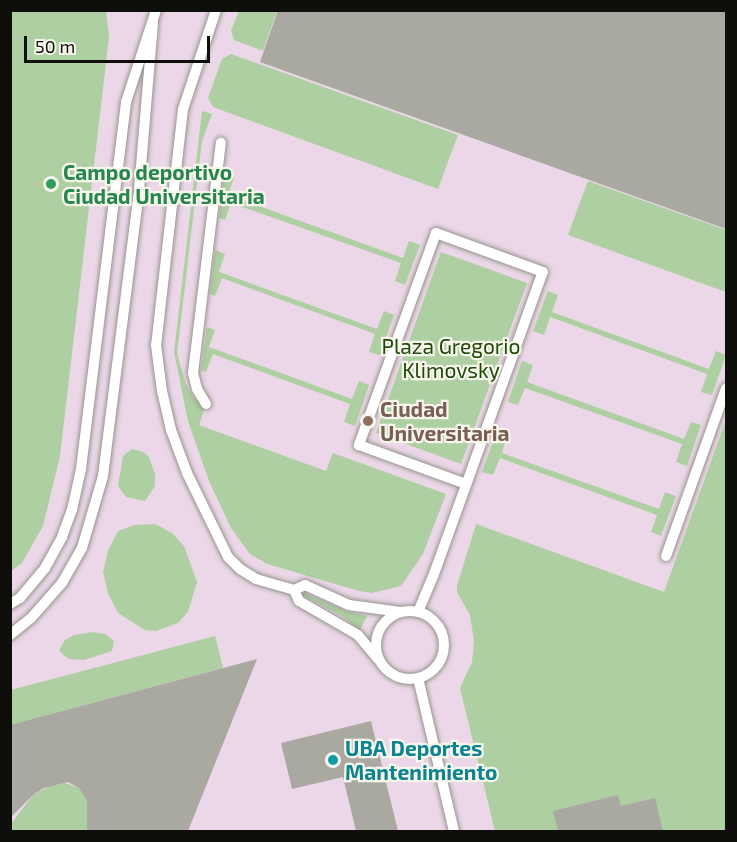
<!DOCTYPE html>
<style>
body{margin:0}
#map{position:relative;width:737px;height:842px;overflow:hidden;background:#eae8e0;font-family:"Exo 2",sans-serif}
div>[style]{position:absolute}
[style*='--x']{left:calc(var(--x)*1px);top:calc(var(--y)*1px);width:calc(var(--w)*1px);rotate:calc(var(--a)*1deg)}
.education>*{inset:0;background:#ebd7e7}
.green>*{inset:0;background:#aecfa1}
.building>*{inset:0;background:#aaa9a1}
.roads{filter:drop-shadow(0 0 2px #96948d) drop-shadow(0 0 2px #96948d)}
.lane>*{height:10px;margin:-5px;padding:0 5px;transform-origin:5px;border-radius:5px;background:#fff}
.lane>.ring{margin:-5px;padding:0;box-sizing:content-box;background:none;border:10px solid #fff;border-radius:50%}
.dots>*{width:16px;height:16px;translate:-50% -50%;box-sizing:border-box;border:3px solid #f7f6ed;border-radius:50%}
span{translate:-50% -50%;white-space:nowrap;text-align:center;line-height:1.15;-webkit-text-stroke:4.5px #f7f6ed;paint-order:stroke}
.leisure-label{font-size:21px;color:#27864d;font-weight:700}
.left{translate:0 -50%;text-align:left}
.park-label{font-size:21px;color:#1d4805}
.education-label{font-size:21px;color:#785e54;font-weight:700}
.culture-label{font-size:21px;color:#0d838f;font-weight:700}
.frame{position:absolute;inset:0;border:12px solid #0e0e0b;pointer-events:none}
.scale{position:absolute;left:24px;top:36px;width:186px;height:27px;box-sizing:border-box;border:3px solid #0e0e0b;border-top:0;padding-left:8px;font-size:18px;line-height:21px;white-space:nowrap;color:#0e0e0b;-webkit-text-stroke:4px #f7f6ed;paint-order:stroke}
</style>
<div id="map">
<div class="education">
<div style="clip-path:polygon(10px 11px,726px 11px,726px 831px,11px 831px)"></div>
</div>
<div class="green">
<div style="clip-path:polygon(10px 11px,106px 11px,109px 37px,60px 456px,43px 526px,22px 563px,11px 571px)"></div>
<div style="clip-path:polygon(239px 11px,277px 11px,263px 51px,234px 40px,231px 31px)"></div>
<div style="clip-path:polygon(231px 54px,458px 135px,438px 189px,213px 107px,208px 98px,222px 59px)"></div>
<div style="clip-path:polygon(202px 111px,212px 114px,202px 141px,177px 354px,186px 384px,194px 398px,205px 407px,199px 425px,326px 471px,333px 453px,446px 494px,423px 554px,401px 586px,372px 593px,359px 591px,267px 564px,250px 554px,231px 528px,209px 481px,188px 421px,174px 352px)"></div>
<div style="clip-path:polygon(224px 174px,234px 178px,228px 195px,403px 258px,409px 241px,420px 245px,405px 285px,395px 281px,401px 263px,231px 203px,225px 220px,219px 218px)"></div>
<div style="clip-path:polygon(588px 181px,726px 230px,726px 292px,568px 235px)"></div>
<div style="clip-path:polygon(215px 250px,225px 254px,219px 272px,377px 329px,384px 311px,394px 315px,380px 355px,369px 352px,375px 334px,222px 278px,215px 296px,210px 294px)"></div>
<div style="clip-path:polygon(441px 252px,527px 283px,461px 464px,376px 433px)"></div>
<div style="clip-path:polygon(548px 291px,558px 295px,552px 312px,709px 369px,716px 351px,726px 355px,712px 395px,701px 392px,707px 374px,550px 317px,544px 335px,533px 331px)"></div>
<div style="clip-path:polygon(207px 327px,215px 330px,209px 347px,352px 399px,359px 381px,369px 385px,355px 426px,344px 422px,350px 404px,213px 354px,206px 372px,201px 370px)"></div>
<div style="clip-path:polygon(522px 361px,533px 365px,527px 382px,684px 439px,691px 422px,701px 425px,687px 466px,676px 462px,682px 444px,525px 388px,518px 405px,508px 402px)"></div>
<div style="clip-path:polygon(726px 420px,726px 831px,495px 831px,460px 688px,472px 662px,474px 641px,470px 615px,457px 592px,457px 586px,476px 524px,664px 592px)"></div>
<div style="clip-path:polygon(497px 431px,507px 435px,502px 453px,659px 509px,665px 492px,676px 496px,661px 536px,651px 532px,657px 515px,500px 458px,493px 475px,482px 472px)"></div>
<div style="clip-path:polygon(132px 449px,143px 452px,149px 457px,155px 474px,155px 486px,145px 501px,126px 497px,118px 486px,123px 456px)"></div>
<div style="clip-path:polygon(155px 524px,172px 533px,184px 546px,197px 582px,188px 612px,178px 623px,156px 631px,145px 630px,118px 613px,108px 593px,103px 572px,108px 551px,118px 531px,134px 525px)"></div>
<div style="clip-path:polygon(304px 592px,346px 611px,367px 616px,360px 630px,342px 616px,302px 595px)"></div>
<div style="clip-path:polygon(93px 632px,105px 634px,114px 641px,112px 651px,84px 660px,69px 659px,60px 652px,60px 648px,65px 640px,74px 635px)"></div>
<div style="clip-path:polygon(215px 636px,223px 668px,11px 725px,11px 690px)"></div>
<div style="clip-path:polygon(65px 783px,79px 788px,87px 801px,89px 816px,87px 831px,11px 832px,11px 824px,33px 795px,50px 786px)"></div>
</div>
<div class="building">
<div style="clip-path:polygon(278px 10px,726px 10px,726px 229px,260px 62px)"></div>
<div style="clip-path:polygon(257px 659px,188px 831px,87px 831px,87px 801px,79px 788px,68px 782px,44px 788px,33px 795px,10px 818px,10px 725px)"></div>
<div style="clip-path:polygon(371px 721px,398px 831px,356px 831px,343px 777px,292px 789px,281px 743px)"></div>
<div style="clip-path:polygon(618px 795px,621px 806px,655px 798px,663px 831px,558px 831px,553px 811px)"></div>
</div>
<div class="roads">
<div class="lane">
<div style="--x:216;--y:10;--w:104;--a:108.4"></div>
<div style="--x:183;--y:109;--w:238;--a:96.5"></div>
<div style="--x:156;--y:345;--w:46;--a:82.6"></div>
<div style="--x:162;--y:391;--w:40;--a:77"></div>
<div style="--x:171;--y:430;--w:46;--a:69.6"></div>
<div style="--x:187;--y:473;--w:93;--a:64"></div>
<div style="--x:228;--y:557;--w:17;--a:45"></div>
<div style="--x:240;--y:569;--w:19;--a:32"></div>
<div style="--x:256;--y:579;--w:40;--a:16"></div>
<div style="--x:206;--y:404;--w:17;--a:-121"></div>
<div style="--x:197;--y:389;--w:16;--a:-104"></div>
<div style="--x:193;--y:373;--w:232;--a:-83.1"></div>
<div style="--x:666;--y:556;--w:178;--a:-70.3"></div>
<div style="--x:10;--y:604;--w:12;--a:-31"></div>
<div style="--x:20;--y:598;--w:39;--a:-50"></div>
<div style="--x:45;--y:568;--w:35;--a:-61"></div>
<div style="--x:62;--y:537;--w:29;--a:-70"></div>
<div style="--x:72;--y:510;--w:42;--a:-77.6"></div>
<div style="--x:81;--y:469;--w:370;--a:-83"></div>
<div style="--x:126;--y:102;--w:97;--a:-71.9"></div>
<div class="ring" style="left:376px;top:611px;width:58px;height:58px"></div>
<div style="--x:418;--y:612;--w:41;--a:-67.2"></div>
<div style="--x:434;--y:574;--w:321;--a:-70.2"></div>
<div style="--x:543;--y:272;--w:114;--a:-160"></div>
<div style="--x:436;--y:233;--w:226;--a:110"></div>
<div style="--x:359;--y:445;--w:114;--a:20"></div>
<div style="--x:10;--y:635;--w:28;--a:-39"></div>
<div style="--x:32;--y:617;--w:45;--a:-48.6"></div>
<div style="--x:62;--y:583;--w:40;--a:-60.3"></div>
<div style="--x:82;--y:548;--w:75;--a:-73.7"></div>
<div style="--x:103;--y:476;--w:288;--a:-82.8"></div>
<div style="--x:139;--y:190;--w:167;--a:-85.2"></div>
<div style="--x:378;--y:659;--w:31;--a:-130"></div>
<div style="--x:358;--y:635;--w:68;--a:-150"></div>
<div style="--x:299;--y:601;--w:12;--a:-114"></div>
<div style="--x:294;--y:590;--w:12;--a:-24"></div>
<div style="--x:305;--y:585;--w:48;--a:24.4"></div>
<div style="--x:349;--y:605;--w:52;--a:7.7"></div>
<div style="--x:418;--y:678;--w:158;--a:76.8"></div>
</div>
</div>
<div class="dots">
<div style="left:51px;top:184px;background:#2e9e5b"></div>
<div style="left:368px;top:421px;background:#8d6e63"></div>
<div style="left:333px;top:760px;background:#0f9aa8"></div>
</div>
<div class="leisure-label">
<span class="left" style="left:63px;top:184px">Campo deportivo<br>Ciudad Universitaria</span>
</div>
<div class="park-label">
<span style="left:451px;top:358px">Plaza Gregorio<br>Klimovsky</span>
</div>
<div class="education-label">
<span class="left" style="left:380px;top:421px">Ciudad<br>Universitaria</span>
</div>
<div class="culture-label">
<span class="left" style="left:345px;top:760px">UBA Deportes<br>Mantenimiento</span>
</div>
<div class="frame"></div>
<div class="scale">50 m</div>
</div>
